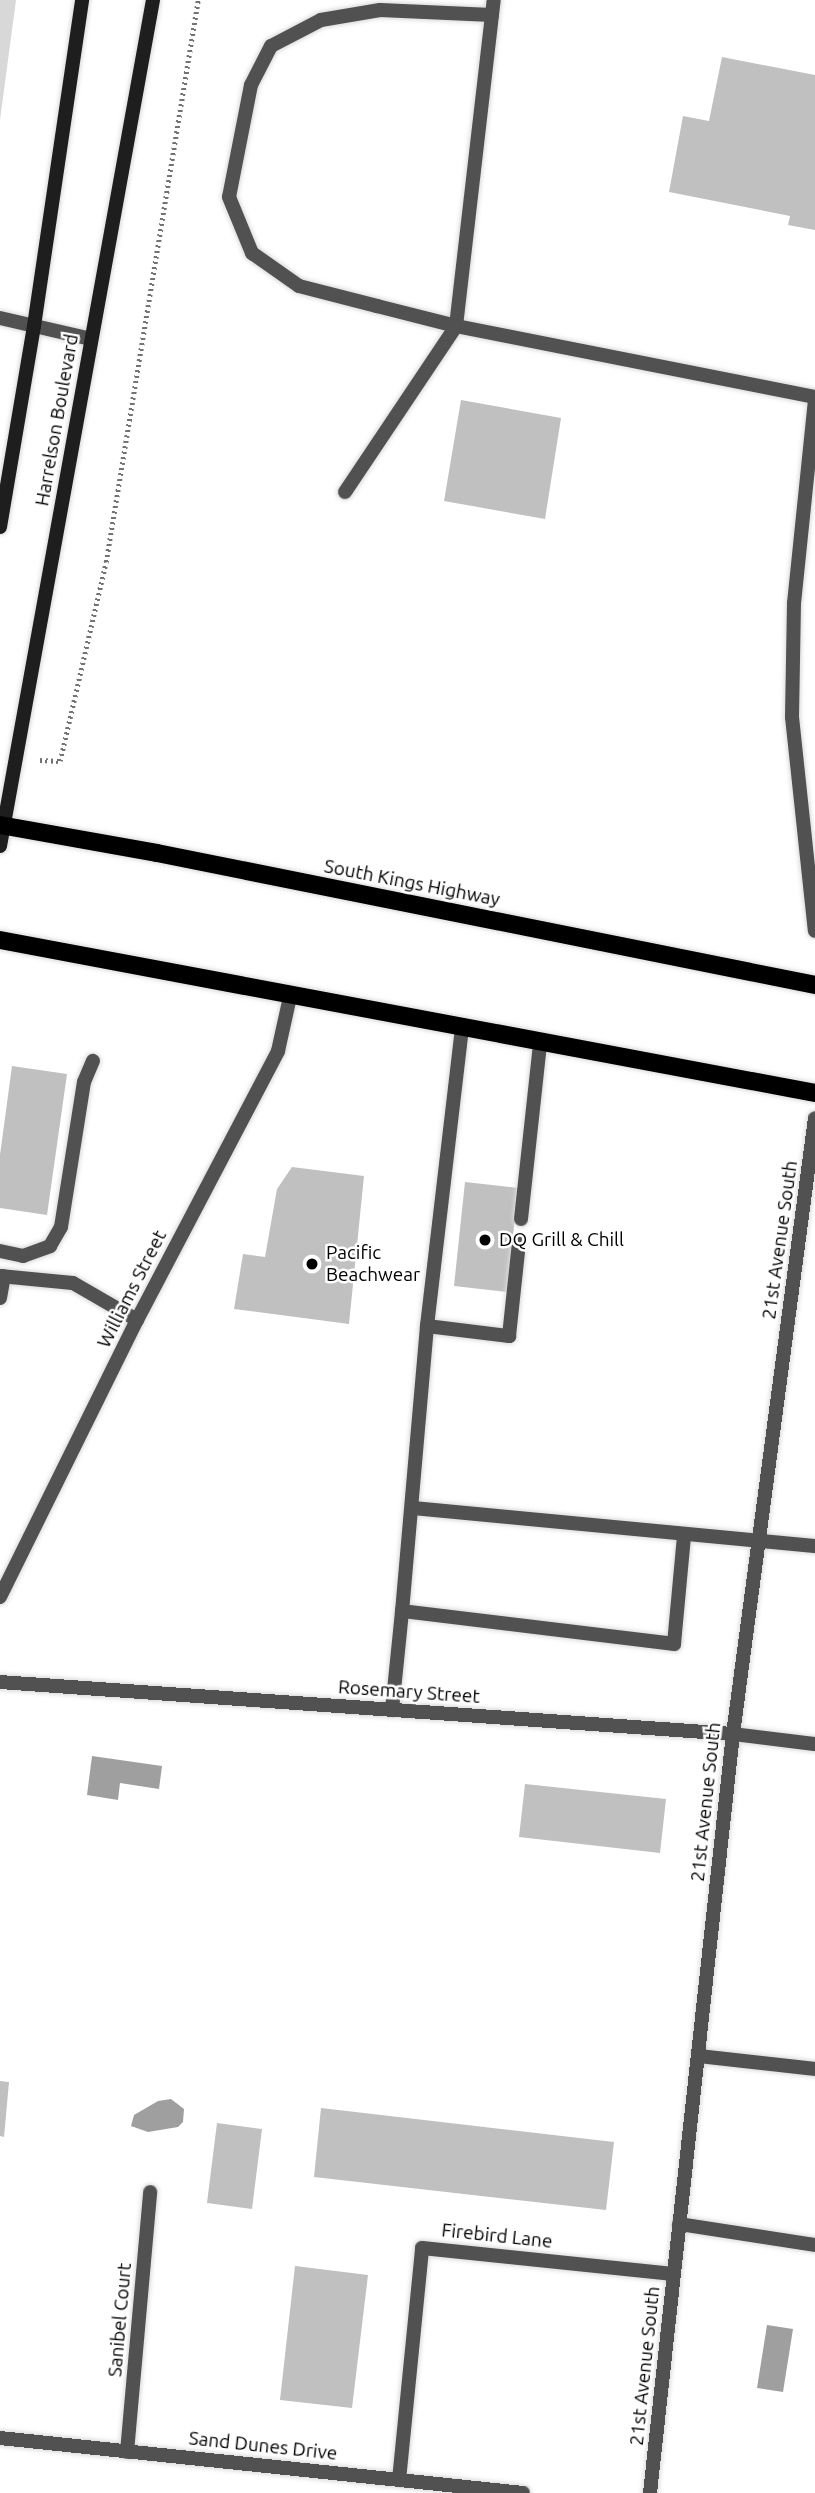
<!DOCTYPE html>
<style>
body{margin:0}
#map{position:relative;width:815px;height:2493px;overflow:hidden;background:#fff;font-family:Ubuntu,sans-serif}
div>[style]{position:absolute}
[style*='--x']{left:calc(var(--x)*1px);top:calc(var(--y)*1px);width:calc(var(--w)*1px);rotate:calc(var(--a)*1deg)}
.green>*{inset:0;background:#d8d8d8}
.water>*{inset:0;background:#9f9f9f}
.building>*{inset:0;background:#c0c0c0}
.path>*{height:4.5px;margin-top:-2.25px;transform-origin:0;background:repeating-linear-gradient(90deg,#737373 0 2px,transparent 0 5.5px)}
.roads{filter:drop-shadow(0 0 2px #dbdbdb) drop-shadow(0 0 2px #dbdbdb)}
.lane>*{height:14px;margin:-7px;padding:0 7px;transform-origin:7px;border-radius:7px;background:#515151}
.street>*{height:14px;margin:-7px;padding:0 7px;transform-origin:7px;border-radius:7px;background:#515151}
.secondary>*{height:14px;margin:-7px;padding:0 7px;transform-origin:7px;border-radius:7px;background:#1e1e1e}
.primary>*{height:18px;margin:-9px;padding:0 9px;transform-origin:9px;border-radius:9px;background:#000}
.dots>*{width:19px;height:19px;translate:-50% -50%;box-sizing:border-box;border:4px solid #fff;border-radius:50%}
span{translate:-50% -50%;white-space:nowrap;text-align:center;line-height:1.15;-webkit-text-stroke:5px #fff;paint-order:stroke}
.street-label{font-size:19px;color:#000}
.poi-label{font-size:19px;color:#000}
.left{translate:0 -50%;text-align:left}
</style>
<div id="map">
<div class="green">
<div style="clip-path:polygon(0 0,16px 0,0 120px)"></div>
</div>
<div class="water">
<div style="clip-path:polygon(92px 1756px,162px 1766px,159px 1789px,120px 1783px,118px 1800px,87px 1795px)"></div>
<div style="clip-path:polygon(171px 2099px,184px 2109px,183px 2122px,178px 2127px,148px 2132px,131px 2126px,134px 2115px,158px 2101px)"></div>
<div style="clip-path:polygon(767px 2325px,793px 2329px,783px 2392px,757px 2388px)"></div>
</div>
<div class="building">
<div style="clip-path:polygon(722px 57px,815px 75px,815px 230px,788px 225px,790px 216px,669px 192px,683px 116px,709px 121px)"></div>
<div style="clip-path:polygon(461px 400px,561px 418px,545px 519px,444px 501px)"></div>
<div style="clip-path:polygon(12px 1066px,67px 1074px,47px 1215px,0 1208px,0 1155px)"></div>
<div style="clip-path:polygon(292px 1167px,364px 1176px,349px 1324px,234px 1309px,243px 1254px,265px 1257px,277px 1189px)"></div>
<div style="clip-path:polygon(465px 1182px,518px 1188px,507px 1292px,454px 1286px)"></div>
<div style="clip-path:polygon(525px 1784px,666px 1799px,660px 1853px,519px 1837px)"></div>
<div style="clip-path:polygon(0 2081px,9px 2082px,4px 2137px,0 2136px)"></div>
<div style="clip-path:polygon(321px 2108px,614px 2142px,606px 2210px,314px 2177px)"></div>
<div style="clip-path:polygon(217px 2123px,262px 2129px,252px 2209px,207px 2203px)"></div>
<div style="clip-path:polygon(295px 2266px,368px 2275px,352px 2408px,280px 2400px)"></div>
</div>
<div class="path">
<div style="--x:40;--y:760;--w:20;--a:3"></div>
<div style="--x:60;--y:761;--w:204;--a:-77"></div>
<div style="--x:106;--y:562;--w:569;--a:-80.7"></div>
</div>
<div class="roads">
<div class="lane">
<div style="--x:492;--y:15;--w:112;--a:-177.4"></div>
<div style="--x:380;--y:10;--w:60;--a:170.4"></div>
<div style="--x:321;--y:20;--w:56;--a:152.5"></div>
<div style="--x:271;--y:46;--w:44;--a:117.1"></div>
<div style="--x:251;--y:85;--w:114;--a:101.1"></div>
<div style="--x:229;--y:197;--w:61;--a:67.7"></div>
<div style="--x:252;--y:253;--w:57;--a:35.1"></div>
<div style="--x:299;--y:286;--w:81;--a:14.4"></div>
<div style="--x:377;--y:306;--w:81;--a:14.2"></div>
<div style="--x:456;--y:326;--w:366;--a:11.2"></div>
<div style="--x:0;--y:318;--w:93;--a:13"></div>
<div style="--x:815;--y:400;--w:204;--a:95.9"></div>
<div style="--x:794;--y:603;--w:114;--a:91"></div>
<div style="--x:792;--y:717;--w:215;--a:83.9"></div>
<div style="--x:345;--y:492;--w:200;--a:-56.2"></div>
<div style="--x:456;--y:326;--w:328;--a:-83.4"></div>
<div style="--x:462;--y:1028;--w:300;--a:96.7"></div>
<div style="--x:427;--y:1326;--w:83;--a:7"></div>
<div style="--x:509;--y:1336;--w:94;--a:-83.9"></div>
<div style="--x:521;--y:1219;--w:177;--a:-83.8"></div>
<div style="--x:0;--y:1251;--w:24;--a:12"></div>
<div style="--x:23;--y:1256;--w:29;--a:-20"></div>
<div style="--x:50;--y:1246;--w:22;--a:-60"></div>
<div style="--x:61;--y:1227;--w:147;--a:-81"></div>
<div style="--x:84;--y:1082;--w:23;--a:-67"></div>
<div style="--x:0;--y:1276;--w:73;--a:5.5"></div>
<div style="--x:73;--y:1283;--w:74;--a:30"></div>
<div style="--x:0;--y:1298;--w:22;--a:-80"></div>
<div style="--x:427;--y:1326;--w:286;--a:95"></div>
<div style="--x:402;--y:1611;--w:274;--a:6.9"></div>
<div style="--x:674;--y:1644;--w:108;--a:-84.7"></div>
<div style="--x:412;--y:1508;--w:405;--a:5.4"></div>
<div style="--x:392;--y:1710;--w:100;--a:-84.2"></div>
<div style="--x:699;--y:2056;--w:117;--a:6.4"></div>
<div style="--x:679;--y:2224;--w:138;--a:8.8"></div>
</div>
<div class="street">
<div style="--x:0;--y:1597;--w:309;--a:-63.7"></div>
<div style="--x:137;--y:1320;--w:304;--a:-62.3"></div>
<div style="--x:278;--y:1051;--w:55;--a:-77.5"></div>
<div style="--x:0;--y:1682;--w:735;--a:4.06"></div>
<div style="--x:733;--y:1734;--w:83;--a:7"></div>
<div style="--x:0;--y:2438;--w:526;--a:6"></div>
<div style="--x:127;--y:2452;--w:261;--a:-84.9"></div>
<div style="--x:399;--y:2480;--w:233;--a:-84.3"></div>
<div style="--x:422;--y:2248;--w:253;--a:5.9"></div>
<div style="--x:650;--y:2493;--w:764;--a:-83.76"></div>
<div style="--x:733;--y:1734;--w:621;--a:-82.42"></div>
</div>
<div class="secondary">
<div style="--x:0;--y:527;--w:204;--a:-80.4"></div>
<div style="--x:34;--y:326;--w:330;--a:-81.6"></div>
<div style="--x:0;--y:846;--w:860;--a:-79.75"></div>
</div>
<div class="primary">
<div style="--x:0;--y:825;--w:159;--a:10.1"></div>
<div style="--x:157;--y:853;--w:671;--a:11.34"></div>
<div style="--x:0;--y:940;--w:829;--a:10.63"></div>
</div>
</div>
<div class="dots">
<div style="left:485px;top:1240px;background:#000"></div>
<div style="left:312px;top:1264px;background:#000"></div>
</div>
<div class="street-label">
<span style="left:57px;top:420px;rotate:-80deg">Harrelson Boulevard</span>
<span style="left:412px;top:883px;rotate:11deg">South Kings Highway</span>
<span style="left:780px;top:1240px;rotate:-82deg">21st Avenue South</span>
<span style="left:132px;top:1289px;rotate:-63deg">Williams Street</span>
<span style="left:409px;top:1692px;rotate:4deg">Rosemary Street</span>
<span style="left:706px;top:1802px;rotate:-84deg">21st Avenue South</span>
<span style="left:497px;top:2236px;rotate:6deg">Firebird Lane</span>
<span style="left:120px;top:2320px;rotate:-85deg">Sanibel Court</span>
<span style="left:645px;top:2366px;rotate:-84deg">21st Avenue South</span>
<span style="left:263px;top:2446px;rotate:6deg">Sand Dunes Drive</span>
</div>
<div class="poi-label">
<span class="left" style="left:499px;top:1240px">DQ Grill &amp; Chill</span>
<span class="left" style="left:326px;top:1264px">Pacific<br>Beachwear</span>
</div>
</div>
